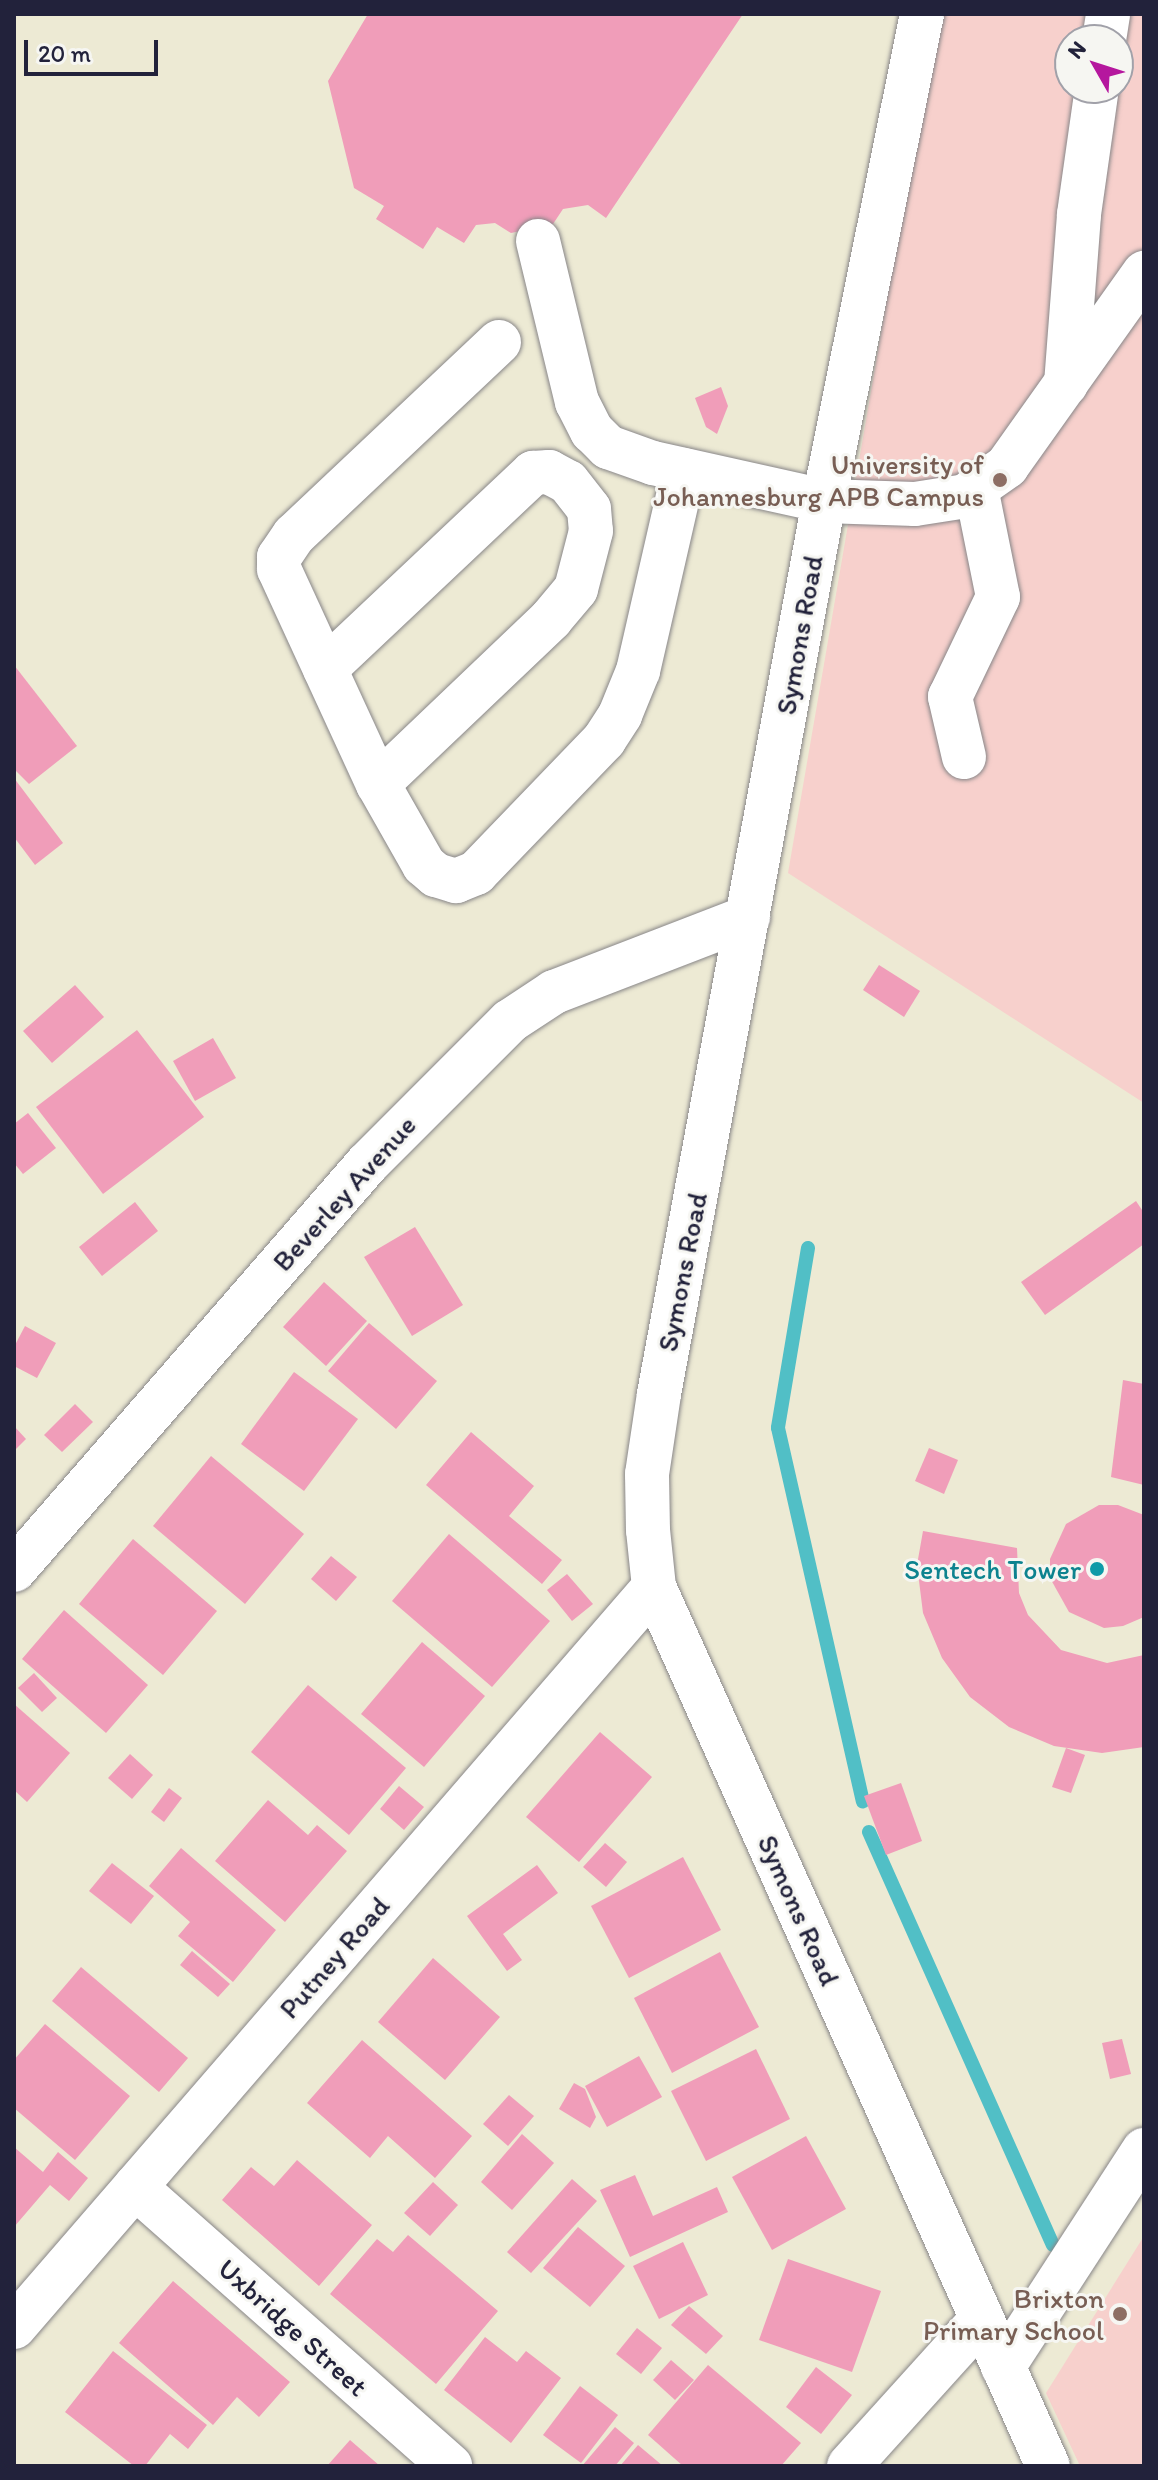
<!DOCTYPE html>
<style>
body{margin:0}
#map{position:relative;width:1158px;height:2480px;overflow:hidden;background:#edead4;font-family:Itim,sans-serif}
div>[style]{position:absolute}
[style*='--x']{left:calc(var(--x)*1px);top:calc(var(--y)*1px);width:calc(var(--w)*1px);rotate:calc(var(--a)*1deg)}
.built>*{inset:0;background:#f7d0cc}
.stream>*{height:14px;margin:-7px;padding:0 7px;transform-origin:7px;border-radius:7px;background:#51bfc6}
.building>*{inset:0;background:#f09db9}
.roads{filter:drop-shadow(0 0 2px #888688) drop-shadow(0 0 2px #888688)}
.minor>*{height:44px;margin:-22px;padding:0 22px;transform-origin:22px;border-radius:22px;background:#fff}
.major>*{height:44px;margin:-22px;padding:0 22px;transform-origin:22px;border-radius:22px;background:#fff}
.dots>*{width:22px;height:22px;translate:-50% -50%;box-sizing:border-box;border:4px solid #f6f6f2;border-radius:50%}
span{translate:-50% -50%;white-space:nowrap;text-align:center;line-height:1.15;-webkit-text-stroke:6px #f6f6f2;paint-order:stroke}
.education-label{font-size:28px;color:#785e54}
.right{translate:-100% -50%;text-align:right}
.street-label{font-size:28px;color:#22223b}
.culture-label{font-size:28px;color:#0d838f}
.frame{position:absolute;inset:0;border:16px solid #22223b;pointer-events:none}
.north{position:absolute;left:1054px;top:24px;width:80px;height:80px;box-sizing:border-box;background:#f6f6f2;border:2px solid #a1a1a9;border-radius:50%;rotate:309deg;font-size:22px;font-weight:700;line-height:32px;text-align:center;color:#22223b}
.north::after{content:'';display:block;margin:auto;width:28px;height:36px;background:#b5179e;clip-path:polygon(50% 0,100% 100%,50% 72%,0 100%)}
.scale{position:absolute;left:24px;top:40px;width:134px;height:36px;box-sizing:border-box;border:4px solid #22223b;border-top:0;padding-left:10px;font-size:24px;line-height:28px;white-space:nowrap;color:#22223b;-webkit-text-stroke:6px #f6f6f2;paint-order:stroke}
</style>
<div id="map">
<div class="built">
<div style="clip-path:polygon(evenodd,936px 14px,1144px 14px,1144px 1103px,788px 873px,936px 14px,1070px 40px,1118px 40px,1118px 88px,1070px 88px,1070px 40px)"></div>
<div style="clip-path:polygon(1144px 2236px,1144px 2466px,1080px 2466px,1046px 2393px)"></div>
</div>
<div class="stream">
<div style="--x:808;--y:1248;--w:182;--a:99.5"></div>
<div style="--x:778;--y:1428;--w:383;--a:77.2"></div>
<div style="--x:869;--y:1832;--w:452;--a:66"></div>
</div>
<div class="building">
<div style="clip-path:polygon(368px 14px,743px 14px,606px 218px,588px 205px,563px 209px,553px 224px,511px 233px,495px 223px,476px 225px,464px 243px,437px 227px,423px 249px,376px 219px,384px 206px,354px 188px,328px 81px)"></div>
<div style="clip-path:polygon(721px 387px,728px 406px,717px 434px,706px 427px,695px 398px)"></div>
<div style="clip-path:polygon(14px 665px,77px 746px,29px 784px,14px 769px)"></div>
<div style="clip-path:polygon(14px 778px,63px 843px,35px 865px,14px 837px)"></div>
<div style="clip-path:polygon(879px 965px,920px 991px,904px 1017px,863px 990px)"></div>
<div style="clip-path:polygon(75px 985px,104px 1017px,52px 1063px,23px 1031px)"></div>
<div style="clip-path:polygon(137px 1030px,204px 1117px,103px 1194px,36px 1107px)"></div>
<div style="clip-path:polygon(213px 1038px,236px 1078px,195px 1101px,173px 1061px)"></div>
<div style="clip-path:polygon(28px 1113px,56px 1148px,23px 1174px,14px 1163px,14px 1124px)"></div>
<div style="clip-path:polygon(1136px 1201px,1144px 1213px,1144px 1244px,1045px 1315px,1021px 1282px)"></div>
<div style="clip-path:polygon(135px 1202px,158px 1231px,102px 1276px,79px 1247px)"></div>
<div style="clip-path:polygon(415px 1227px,463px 1305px,412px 1336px,364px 1257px)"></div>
<div style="clip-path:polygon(324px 1282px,367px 1321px,326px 1366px,283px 1327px)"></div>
<div style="clip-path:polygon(369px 1323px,437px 1381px,396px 1429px,328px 1371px)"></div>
<div style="clip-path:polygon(25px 1326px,56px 1343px,37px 1378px,14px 1366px,14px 1347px)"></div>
<div style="clip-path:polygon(294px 1372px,358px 1419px,304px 1491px,241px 1444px)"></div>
<div style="clip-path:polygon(1123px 1380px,1144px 1384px,1144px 1485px,1111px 1477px)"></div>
<div style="clip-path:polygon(75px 1404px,93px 1422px,62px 1452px,44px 1435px)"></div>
<div style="clip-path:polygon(14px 1426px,26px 1439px,14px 1451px)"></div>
<div style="clip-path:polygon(471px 1432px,534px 1486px,509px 1516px,562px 1560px,542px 1584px,426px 1485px)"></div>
<div style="clip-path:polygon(929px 1448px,958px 1460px,944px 1494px,915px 1481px)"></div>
<div style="clip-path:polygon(211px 1456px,304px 1534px,245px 1604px,153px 1526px)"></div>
<div style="clip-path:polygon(1099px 1505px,1118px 1505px,1144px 1515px,1144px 1617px,1123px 1626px,1104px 1628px,1069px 1612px,1050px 1578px,1050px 1559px,1066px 1524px)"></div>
<div style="clip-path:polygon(923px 1531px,1017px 1548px,1019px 1593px,1028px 1615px,1061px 1650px,1107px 1663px,1144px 1655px,1144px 1747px,1102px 1753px,1054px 1746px,1009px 1727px,970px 1697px,942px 1658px,923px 1613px,917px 1565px)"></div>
<div style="clip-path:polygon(449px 1534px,550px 1621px,492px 1687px,392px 1601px)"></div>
<div style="clip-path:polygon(133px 1539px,217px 1611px,163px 1675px,79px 1604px)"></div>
<div style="clip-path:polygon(331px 1556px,357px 1577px,336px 1601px,311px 1579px)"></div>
<div style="clip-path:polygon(567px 1574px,593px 1604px,572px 1621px,547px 1590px)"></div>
<div style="clip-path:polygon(64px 1610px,148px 1685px,106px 1733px,22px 1659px)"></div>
<div style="clip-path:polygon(422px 1642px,485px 1696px,424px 1767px,361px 1714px)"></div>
<div style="clip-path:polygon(34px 1673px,57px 1698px,42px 1712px,18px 1688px)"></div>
<div style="clip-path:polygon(308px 1685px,406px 1768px,349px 1835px,251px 1752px)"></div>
<div style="clip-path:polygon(14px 1704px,70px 1753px,27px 1802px,14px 1790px)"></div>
<div style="clip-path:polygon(600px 1732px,652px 1777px,579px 1862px,526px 1817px)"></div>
<div style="clip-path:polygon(1066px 1748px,1085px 1755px,1071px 1793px,1052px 1787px)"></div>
<div style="clip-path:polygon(130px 1754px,153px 1775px,132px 1799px,108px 1778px)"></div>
<div style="clip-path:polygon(901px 1783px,922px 1841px,886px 1855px,864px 1796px)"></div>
<div style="clip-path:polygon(399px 1786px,424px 1807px,404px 1830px,380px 1809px)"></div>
<div style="clip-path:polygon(169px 1788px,182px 1798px,164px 1822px,151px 1812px)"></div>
<div style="clip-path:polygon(268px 1800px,308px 1835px,317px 1825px,347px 1851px,285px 1922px,215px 1861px)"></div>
<div style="clip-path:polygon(605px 1843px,627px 1862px,606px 1887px,583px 1867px)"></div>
<div style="clip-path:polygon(181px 1848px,276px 1930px,233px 1982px,178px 1936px,190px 1922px,149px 1886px)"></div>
<div style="clip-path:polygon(683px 1857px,721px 1930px,629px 1978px,591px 1906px)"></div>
<div style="clip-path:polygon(112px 1863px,154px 1896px,131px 1924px,89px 1891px)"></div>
<div style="clip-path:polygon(537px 1865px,558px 1893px,503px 1934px,522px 1960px,507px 1971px,467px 1916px)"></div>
<div style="clip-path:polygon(192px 1951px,230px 1984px,218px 1997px,180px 1965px)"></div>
<div style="clip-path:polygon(720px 1952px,759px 2027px,672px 2073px,634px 1998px)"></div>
<div style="clip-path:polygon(433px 1958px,500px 2017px,445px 2080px,378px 2022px)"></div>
<div style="clip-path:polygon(81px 1967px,188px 2058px,159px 2092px,52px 2001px)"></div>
<div style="clip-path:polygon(45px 2024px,130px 2096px,75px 2160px,14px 2108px,14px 2060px)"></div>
<div style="clip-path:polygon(1122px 2039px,1131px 2074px,1110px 2079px,1102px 2043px)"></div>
<div style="clip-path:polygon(362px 2040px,472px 2136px,435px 2178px,388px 2136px,370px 2158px,307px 2103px)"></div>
<div style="clip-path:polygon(756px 2049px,790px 2119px,706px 2161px,671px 2091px)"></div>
<div style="clip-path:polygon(639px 2056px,662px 2097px,607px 2127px,585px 2086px)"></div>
<div style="clip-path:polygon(574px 2083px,585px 2089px,596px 2117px,590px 2128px,559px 2109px)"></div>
<div style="clip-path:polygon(509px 2095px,534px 2116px,508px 2146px,483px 2124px)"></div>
<div style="clip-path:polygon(522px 2134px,554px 2163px,512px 2210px,481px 2182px)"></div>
<div style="clip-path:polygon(806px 2136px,846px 2209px,772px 2250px,732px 2177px)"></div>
<div style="clip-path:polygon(14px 2147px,43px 2172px,58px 2152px,88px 2178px,69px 2201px,50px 2185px,14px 2227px)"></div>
<div style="clip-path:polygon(297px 2160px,372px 2225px,319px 2286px,222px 2200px,251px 2167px,274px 2186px)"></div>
<div style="clip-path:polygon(635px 2175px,653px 2216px,717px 2187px,728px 2212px,630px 2257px,600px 2190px)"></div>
<div style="clip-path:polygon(572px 2179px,597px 2201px,531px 2273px,507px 2252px)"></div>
<div style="clip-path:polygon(433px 2182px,458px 2205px,430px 2236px,404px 2213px)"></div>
<div style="clip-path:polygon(578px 2227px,625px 2266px,590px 2307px,543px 2268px)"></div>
<div style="clip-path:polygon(408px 2235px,498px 2311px,436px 2384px,330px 2294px,377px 2239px,393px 2252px)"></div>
<div style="clip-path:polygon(683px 2242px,708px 2295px,659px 2319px,633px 2266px)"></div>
<div style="clip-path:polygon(788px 2259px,881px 2291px,852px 2372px,759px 2340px)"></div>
<div style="clip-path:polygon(173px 2281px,290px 2382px,259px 2417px,237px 2397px,213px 2425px,119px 2343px)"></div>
<div style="clip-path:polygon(689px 2306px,723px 2336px,706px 2354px,671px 2325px)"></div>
<div style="clip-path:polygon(637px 2328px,662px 2348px,641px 2374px,616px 2354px)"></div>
<div style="clip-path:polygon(485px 2337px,517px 2362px,526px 2351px,561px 2378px,511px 2443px,444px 2390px)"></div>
<div style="clip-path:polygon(113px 2351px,207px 2425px,188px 2449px,170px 2434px,145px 2466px,134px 2466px,65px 2412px)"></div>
<div style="clip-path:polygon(671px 2360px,694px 2380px,675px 2400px,653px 2380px)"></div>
<div style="clip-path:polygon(708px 2365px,801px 2443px,781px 2466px,683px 2466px,648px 2435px)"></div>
<div style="clip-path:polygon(816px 2367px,852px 2395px,821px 2434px,786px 2407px)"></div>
<div style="clip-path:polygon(580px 2386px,618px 2415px,581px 2463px,543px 2435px)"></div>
<div style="clip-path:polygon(615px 2427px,634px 2443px,615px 2466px,582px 2466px)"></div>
<div style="clip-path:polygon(350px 2440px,380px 2466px,327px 2466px)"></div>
<div style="clip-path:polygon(638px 2445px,663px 2466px,620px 2466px)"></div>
</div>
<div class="roads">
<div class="minor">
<div style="--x:1104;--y:40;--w:26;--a:-81"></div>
<div style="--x:538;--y:241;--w:166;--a:76.4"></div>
<div style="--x:577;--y:402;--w:33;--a:63"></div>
<div style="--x:592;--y:431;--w:23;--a:45"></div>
<div style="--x:608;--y:447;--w:48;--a:19.6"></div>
<div style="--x:653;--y:463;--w:175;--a:12.5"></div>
<div style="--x:824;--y:501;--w:91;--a:1.9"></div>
<div style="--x:915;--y:504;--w:52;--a:-8.9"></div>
<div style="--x:966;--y:496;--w:13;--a:-39"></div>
<div style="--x:976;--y:488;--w:38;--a:-35"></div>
<div style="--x:1007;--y:466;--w:237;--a:-54.6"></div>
<div style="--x:499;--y:342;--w:282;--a:136.7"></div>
<div style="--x:294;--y:535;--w:27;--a:124"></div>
<div style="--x:279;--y:557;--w:12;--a:90"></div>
<div style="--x:279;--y:569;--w:237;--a:65.3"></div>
<div style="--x:378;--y:784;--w:93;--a:60.4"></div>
<div style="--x:424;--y:865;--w:16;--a:40"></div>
<div style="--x:436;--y:875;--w:21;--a:17"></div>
<div style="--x:456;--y:881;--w:22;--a:-22"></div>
<div style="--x:476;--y:873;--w:185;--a:-46.1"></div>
<div style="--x:604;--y:740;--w:30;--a:-57"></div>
<div style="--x:620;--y:715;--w:48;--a:-67.8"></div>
<div style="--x:638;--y:671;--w:206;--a:-77.1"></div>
<div style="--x:1066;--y:384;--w:170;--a:-85.6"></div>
<div style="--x:1079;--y:214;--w:127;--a:-81.9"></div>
<div style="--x:325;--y:669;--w:286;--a:-43.3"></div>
<div style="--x:533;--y:473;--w:16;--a:-4"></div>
<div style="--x:549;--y:472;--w:21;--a:28"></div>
<div style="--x:568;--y:482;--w:34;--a:52"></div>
<div style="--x:589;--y:509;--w:22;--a:85"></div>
<div style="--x:591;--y:531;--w:60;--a:104.5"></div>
<div style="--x:576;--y:589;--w:39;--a:130"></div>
<div style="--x:551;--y:619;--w:239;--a:136.4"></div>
<div style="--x:964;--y:757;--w:62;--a:-103.1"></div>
<div style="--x:950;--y:697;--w:111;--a:-64.4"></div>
<div style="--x:998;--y:597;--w:111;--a:-101.4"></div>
<div style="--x:14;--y:1570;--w:538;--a:-48.99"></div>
<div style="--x:367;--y:1164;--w:202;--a:-45"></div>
<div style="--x:510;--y:1021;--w:53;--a:-33.4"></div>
<div style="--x:554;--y:992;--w:208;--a:-21.1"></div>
<div style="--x:135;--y:2187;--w:421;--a:41.5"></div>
<div style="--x:14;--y:2327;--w:978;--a:-49.14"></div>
<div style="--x:1003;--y:2367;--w:259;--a:-57"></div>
<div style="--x:849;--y:2466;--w:198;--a:-47.9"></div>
</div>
<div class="major">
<div style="--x:922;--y:14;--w:497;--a:101.4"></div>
<div style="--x:824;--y:501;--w:908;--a:100.47"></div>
<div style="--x:659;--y:1394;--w:81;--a:98.5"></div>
<div style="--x:647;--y:1474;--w:56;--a:89"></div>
<div style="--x:648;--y:1530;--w:57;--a:84"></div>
<div style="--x:654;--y:1587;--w:963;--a:65.86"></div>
</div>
</div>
<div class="dots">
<div style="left:1000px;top:480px;background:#8d6e63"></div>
<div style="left:1097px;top:1569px;background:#0f9aa8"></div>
<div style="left:1120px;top:2314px;background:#8d6e63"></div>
</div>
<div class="education-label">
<span class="right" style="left:984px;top:480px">University of<br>Johannesburg APB Campus</span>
<span class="right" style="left:1104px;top:2314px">Brixton<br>Primary School</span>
</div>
<div class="street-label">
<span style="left:799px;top:635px;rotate:-80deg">Symons Road</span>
<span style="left:344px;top:1193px;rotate:-48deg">Beverley Avenue</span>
<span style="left:682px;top:1272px;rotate:-79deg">Symons Road</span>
<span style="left:799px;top:1910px;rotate:66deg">Symons Road</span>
<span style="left:334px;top:1957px;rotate:-49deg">Putney Road</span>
<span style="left:293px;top:2327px;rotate:42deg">Uxbridge Street</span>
</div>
<div class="culture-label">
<span class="right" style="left:1081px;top:1569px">Sentech Tower</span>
</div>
<div class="frame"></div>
<div class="north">N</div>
<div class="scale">20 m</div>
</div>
